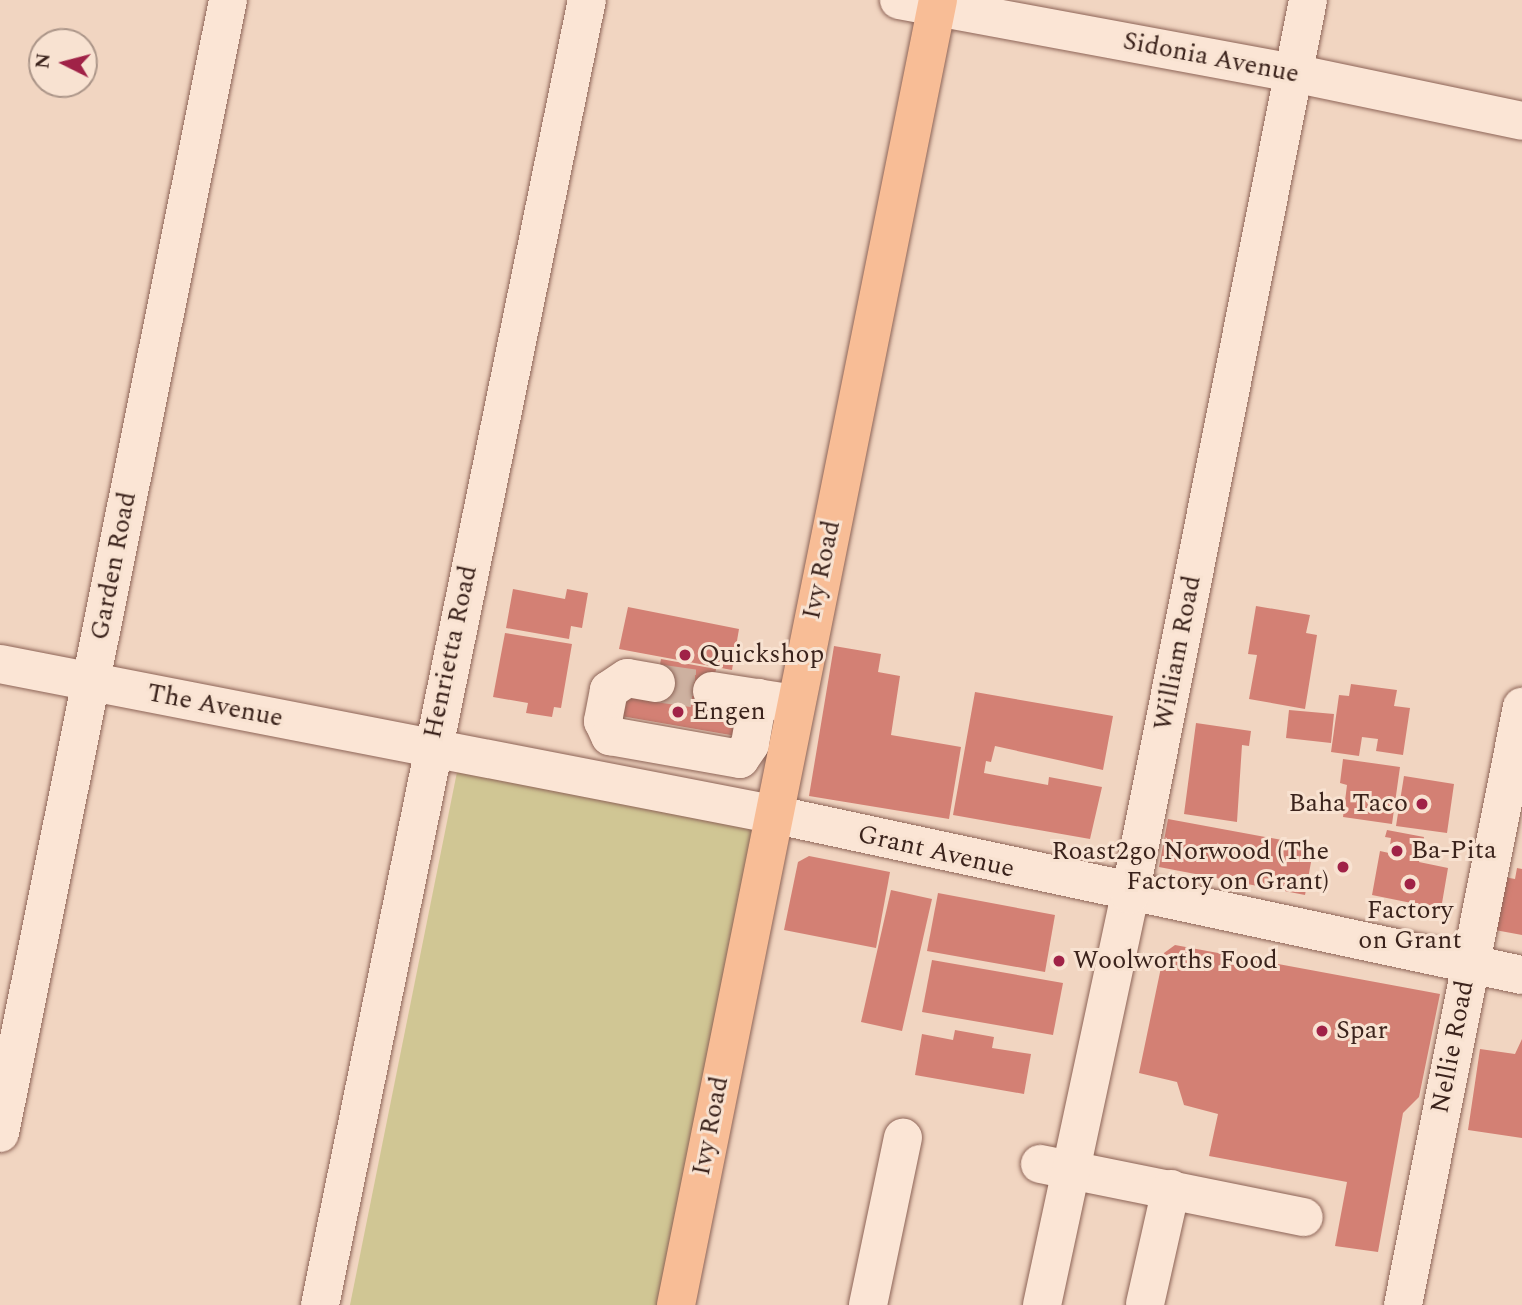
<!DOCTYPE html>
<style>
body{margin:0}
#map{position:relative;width:1522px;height:1305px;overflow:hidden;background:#f1d5c1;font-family:Spectral,serif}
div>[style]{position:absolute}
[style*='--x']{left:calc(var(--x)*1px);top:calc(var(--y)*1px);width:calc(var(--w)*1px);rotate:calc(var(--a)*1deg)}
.green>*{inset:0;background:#d0c694}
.building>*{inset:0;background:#d38074}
.minor-tunnel>*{height:38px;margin-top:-19px;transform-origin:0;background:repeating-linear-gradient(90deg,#cdb1a0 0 38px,transparent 0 57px)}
.roads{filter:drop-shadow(0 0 2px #8d6457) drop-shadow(0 0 2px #8d6457)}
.minor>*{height:38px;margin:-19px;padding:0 19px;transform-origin:19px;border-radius:19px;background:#fbe5d5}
.major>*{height:38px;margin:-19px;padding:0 19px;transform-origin:19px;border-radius:19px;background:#f8bd96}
.dots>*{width:19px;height:19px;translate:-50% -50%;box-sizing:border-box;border:4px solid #f8e2d1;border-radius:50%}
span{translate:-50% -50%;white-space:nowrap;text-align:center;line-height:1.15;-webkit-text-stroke:6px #f8e2d1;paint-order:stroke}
.street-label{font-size:26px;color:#3b231c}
.poi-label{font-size:26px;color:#3b231c}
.left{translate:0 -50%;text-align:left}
.right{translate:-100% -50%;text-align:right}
.north{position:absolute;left:28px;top:28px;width:70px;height:70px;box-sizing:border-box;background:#f8e2d1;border:2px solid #ac9689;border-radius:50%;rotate:276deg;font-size:19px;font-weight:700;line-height:28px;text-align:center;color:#3b231c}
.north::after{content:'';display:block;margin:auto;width:24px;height:32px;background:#a02247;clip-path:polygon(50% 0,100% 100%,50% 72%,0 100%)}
</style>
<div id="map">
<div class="green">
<div style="clip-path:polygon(458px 767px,757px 823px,662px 1305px,350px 1305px)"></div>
</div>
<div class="building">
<div style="clip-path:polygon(513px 589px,565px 599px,567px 589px,588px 593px,582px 628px,571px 626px,569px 639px,506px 628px)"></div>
<div style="clip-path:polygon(1256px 606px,1310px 615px,1306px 633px,1317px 635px,1305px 709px,1249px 699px,1257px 655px,1248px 654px)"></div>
<div style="clip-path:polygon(628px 607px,739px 629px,732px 670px,619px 649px)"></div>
<div style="clip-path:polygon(505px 633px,572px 644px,561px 708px,554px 707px,552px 717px,526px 713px,528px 703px,493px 697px)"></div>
<div style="clip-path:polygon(834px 646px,881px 654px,878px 672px,900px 676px,891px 735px,961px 747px,949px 819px,809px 796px)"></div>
<div style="clip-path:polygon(661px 659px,716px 669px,711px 700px,748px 706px,742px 737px,621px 716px,627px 682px,656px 687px)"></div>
<div style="clip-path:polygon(1351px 684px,1397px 690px,1394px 706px,1410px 708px,1403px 755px,1376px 751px,1378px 739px,1362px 737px,1359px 756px,1331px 752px,1339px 695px,1349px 696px)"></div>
<div style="clip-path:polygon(975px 692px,1113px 716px,1103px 770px,995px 746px,991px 762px,986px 761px,984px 773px,1048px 785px,1049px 777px,1102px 787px,1090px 839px,953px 815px)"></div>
<div style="clip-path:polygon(1289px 710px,1334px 714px,1331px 743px,1286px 738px)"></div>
<div style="clip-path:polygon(1196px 723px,1251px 731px,1249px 746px,1242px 745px,1237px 822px,1184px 814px)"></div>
<div style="clip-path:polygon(1343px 759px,1400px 767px,1392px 824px,1343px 817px,1347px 785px,1340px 783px)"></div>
<div style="clip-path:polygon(1404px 776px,1454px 784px,1447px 833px,1396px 826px)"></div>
<div style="clip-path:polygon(1168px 819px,1314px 846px,1305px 895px,1159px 867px)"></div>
<div style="clip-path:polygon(1387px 830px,1424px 837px,1419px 862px,1448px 868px,1441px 909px,1372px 895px,1380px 851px,1389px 853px,1391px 838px,1385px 837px)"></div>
<div style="clip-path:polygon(809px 856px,890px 872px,876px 948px,784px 930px,798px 862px)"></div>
<div style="clip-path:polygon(1517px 868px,1522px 869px,1522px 935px,1495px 930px,1504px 877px,1515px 879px)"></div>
<div style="clip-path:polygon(891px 890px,932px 899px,902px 1031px,861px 1022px)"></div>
<div style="clip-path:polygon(938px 893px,1055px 915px,1045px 972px,927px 951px)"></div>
<div style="clip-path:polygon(1175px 945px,1440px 994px,1419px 1097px,1403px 1113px,1378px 1252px,1335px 1246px,1347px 1182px,1209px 1156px,1218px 1114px,1184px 1105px,1177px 1082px,1139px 1073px,1164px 953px)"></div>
<div style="clip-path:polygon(932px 960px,1063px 983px,1053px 1035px,922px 1012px)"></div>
<div style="clip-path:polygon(955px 1030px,994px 1037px,992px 1048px,1031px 1054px,1024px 1094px,915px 1075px,922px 1034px,953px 1040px)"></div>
<div style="clip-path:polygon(1522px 1039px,1522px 1138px,1468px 1130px,1480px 1049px,1515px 1054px)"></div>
</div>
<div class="minor-tunnel">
<div style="--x:656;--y:683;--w:57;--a:8.1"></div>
</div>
<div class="roads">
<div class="minor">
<div style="--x:899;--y:0;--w:401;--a:10.5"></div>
<div style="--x:1293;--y:73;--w:234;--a:11.8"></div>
<div style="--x:0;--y:664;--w:786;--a:11"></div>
<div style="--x:772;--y:814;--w:767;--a:12.12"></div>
<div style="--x:656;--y:683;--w:29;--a:-170"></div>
<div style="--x:627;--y:678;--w:22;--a:146"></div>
<div style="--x:609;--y:690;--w:32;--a:101"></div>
<div style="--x:603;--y:721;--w:17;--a:65"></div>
<div style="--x:610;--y:736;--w:132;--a:10"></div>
<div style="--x:740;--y:759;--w:18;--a:-56"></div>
<div style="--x:750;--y:744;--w:47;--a:-80.1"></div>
<div style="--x:712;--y:691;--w:71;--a:8.9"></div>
<div style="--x:0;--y:1133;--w:1156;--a:-78.62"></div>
<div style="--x:1040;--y:1164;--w:269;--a:11.4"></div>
<div style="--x:1145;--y:1304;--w:118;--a:-77.3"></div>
<div style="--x:320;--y:1305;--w:1332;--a:-78.44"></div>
<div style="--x:868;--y:1305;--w:171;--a:-78.2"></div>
<div style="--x:1042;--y:1305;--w:419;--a:-77.9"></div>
<div style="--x:1130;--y:895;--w:913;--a:-78.75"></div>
<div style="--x:1403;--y:1305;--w:610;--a:-78.75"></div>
</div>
<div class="major">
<div style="--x:676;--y:1305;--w:1331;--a:-78.65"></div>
</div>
</div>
<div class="dots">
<div style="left:685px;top:655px;background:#a02247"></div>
<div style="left:678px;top:712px;background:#a02247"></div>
<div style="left:1422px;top:804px;background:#a02247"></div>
<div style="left:1397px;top:851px;background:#a02247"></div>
<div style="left:1343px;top:867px;background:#a02247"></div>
<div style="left:1410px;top:884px;background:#a02247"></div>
<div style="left:1059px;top:961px;background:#a02247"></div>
<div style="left:1322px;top:1031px;background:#a02247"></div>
</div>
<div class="street-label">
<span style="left:1211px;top:58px;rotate:11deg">Sidonia Avenue</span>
<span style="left:114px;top:566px;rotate:-79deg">Garden Road</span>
<span style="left:822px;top:570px;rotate:-78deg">Ivy Road</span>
<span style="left:451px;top:652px;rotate:-78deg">Henrietta Road</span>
<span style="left:1178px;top:653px;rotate:-79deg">William Road</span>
<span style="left:215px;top:706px;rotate:11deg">The Avenue</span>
<span style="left:936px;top:852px;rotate:13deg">Grant Avenue</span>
<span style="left:1453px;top:1047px;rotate:-79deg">Nellie Road</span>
<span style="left:711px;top:1126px;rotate:-79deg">Ivy Road</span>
</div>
<div class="poi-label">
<span class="left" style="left:699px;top:655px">Quickshop</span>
<span class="left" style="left:692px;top:712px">Engen</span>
<span class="right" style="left:1408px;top:804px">Baha Taco</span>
<span class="left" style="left:1411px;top:851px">Ba-Pita</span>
<span class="right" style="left:1329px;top:867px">Roast2go Norwood (The<br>Factory on Grant)</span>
<span style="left:1410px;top:926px">Factory<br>on Grant</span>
<span class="left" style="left:1073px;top:961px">Woolworths Food</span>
<span class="left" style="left:1336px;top:1031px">Spar</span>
</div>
<div class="north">N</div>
</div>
